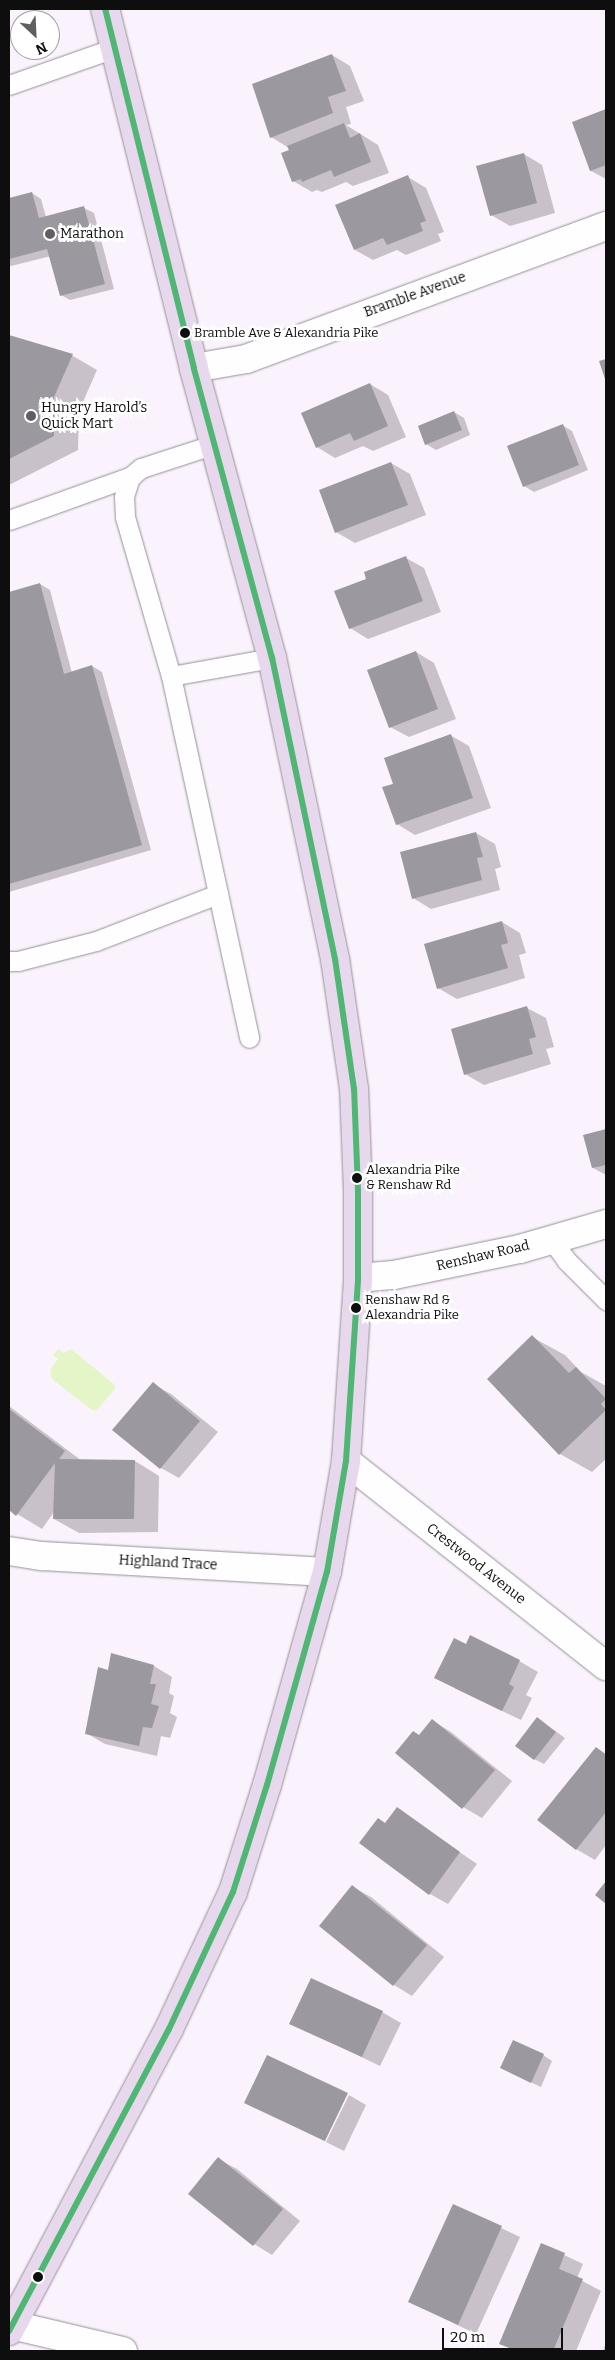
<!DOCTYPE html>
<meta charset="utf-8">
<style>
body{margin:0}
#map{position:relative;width:615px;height:2360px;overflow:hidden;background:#faf2fc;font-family:Bitter,serif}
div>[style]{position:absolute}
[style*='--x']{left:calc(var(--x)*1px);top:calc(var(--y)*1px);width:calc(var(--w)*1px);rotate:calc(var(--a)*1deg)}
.water>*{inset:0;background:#e4f6c8}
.shadow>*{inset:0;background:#0003}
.building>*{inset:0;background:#9c989f}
.roads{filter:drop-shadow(0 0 1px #949195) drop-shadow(0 0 1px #949195)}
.service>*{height:19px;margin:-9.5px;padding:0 9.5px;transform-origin:9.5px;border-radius:9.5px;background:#fefdff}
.minor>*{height:28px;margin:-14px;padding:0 14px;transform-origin:14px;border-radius:14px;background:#fefdff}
.primary>*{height:28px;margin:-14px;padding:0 14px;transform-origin:14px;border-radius:14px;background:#e8d8ed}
.bus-1>*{height:6px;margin:-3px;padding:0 3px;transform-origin:3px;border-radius:3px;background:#50b674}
.dots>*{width:14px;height:14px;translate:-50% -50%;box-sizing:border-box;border:2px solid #fff;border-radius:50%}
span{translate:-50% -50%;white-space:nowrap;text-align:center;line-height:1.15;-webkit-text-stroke:5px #fff;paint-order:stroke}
.bus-label{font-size:13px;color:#0e0e0e}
.left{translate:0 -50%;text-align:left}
.poi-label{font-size:14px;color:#0e0e0e}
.street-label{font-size:14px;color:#0e0e0e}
.frame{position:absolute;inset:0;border:10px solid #0e0e0e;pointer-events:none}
.north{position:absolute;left:10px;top:10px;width:50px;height:50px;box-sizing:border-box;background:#fff;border:1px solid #9f9f9f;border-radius:50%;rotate:155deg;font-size:14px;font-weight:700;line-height:20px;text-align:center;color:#0e0e0e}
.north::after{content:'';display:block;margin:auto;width:18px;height:22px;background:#615e61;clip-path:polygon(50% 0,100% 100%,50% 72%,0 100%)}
.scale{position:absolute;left:442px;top:2328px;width:121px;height:22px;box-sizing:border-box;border:2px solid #0e0e0e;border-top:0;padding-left:6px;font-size:15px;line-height:18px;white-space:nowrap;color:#0e0e0e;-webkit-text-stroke:4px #fff;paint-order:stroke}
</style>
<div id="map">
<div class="water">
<div style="clip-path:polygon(58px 1349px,63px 1353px,71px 1349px,115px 1385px,115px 1389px,96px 1411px,92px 1410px,52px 1379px,50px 1370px,58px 1359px,53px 1355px)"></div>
</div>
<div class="shadow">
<div style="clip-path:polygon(332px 55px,350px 66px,364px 101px,346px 107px,351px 124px,346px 125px,378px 145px,389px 173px,353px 186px,346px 182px,322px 192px,317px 190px,312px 192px,293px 181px,289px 148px,271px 137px)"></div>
<div style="clip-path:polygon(606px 111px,606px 179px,591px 171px,573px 123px)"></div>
<div style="clip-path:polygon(524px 154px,542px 165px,555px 213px,510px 226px,491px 215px)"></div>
<div style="clip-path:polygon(408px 177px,426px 188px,444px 232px,438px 234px,441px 241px,406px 255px,397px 250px,373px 260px,355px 250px)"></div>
<div style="clip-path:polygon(32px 193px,41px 199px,46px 217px,84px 208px,94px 213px,114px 289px,70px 300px,61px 295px,51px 256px,11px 266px,9px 265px,9px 200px)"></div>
<div style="clip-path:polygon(9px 336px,73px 356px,97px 370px,79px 411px,78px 450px,9px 485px)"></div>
<div style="clip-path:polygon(370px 384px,388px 395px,406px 437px,373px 451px,363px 446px,335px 458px,317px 447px)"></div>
<div style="clip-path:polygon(454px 412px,464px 418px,470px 435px,436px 450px,426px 444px)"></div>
<div style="clip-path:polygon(562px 425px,572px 431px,588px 470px,534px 492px,524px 486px)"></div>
<div style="clip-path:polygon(391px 463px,410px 474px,426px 515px,355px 543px,336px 532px)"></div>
<div style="clip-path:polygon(406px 558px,424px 568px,441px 612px,368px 639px,350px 628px)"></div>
<div style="clip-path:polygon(40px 584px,50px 590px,72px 673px,92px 666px,102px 672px,151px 850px,9px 892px,9px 593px)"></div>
<div style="clip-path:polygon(416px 652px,434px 663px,456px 719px,409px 737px,390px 727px)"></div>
<div style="clip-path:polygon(450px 735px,469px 746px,491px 808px,415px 835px,397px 824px,395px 784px)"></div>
<div style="clip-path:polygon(476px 833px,495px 844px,501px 867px,495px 869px,500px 890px,431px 909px,413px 898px,401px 853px)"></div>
<div style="clip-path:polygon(502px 922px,520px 933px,526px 953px,519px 955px,525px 978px,457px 999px,438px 988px)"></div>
<div style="clip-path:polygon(527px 1008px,546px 1018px,554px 1047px,546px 1049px,551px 1064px,484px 1085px,465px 1074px)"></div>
<div style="clip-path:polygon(606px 1131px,606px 1175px,593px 1168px,585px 1136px)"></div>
<div style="clip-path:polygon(532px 1337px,565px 1355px,581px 1372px,606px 1386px,606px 1459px,592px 1472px,560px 1454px)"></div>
<div style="clip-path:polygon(153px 1384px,171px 1394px,218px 1432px,179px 1478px,161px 1468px)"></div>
<div style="clip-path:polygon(9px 1406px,82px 1461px,135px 1461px,159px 1476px,158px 1532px,79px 1533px,54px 1519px,54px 1512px,42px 1529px,9px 1509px)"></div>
<div style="clip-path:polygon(467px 1645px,519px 1661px,538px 1672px,526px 1695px,532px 1698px,521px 1720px,454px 1688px)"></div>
<div style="clip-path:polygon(154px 1666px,172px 1677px,169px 1693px,174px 1696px,170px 1713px,177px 1717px,170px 1738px,161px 1736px,157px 1756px,105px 1744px,86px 1733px,109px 1671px)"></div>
<div style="clip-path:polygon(537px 1718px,565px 1738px,544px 1764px,534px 1759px)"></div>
<div style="clip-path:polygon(433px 1721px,451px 1732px,512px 1781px,482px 1818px,463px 1807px,419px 1736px)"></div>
<div style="clip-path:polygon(597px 1748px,606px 1754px,606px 1845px,595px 1860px,576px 1849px)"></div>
<div style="clip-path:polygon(397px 1809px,477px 1864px,448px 1904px,430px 1894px,386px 1824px)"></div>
<div style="clip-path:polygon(353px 1887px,371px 1897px,444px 1957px,412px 1996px,394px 1985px,320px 1926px)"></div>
<div style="clip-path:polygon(382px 2012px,401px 2023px,380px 2066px,291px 2023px)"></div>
<div style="clip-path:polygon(543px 2055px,552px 2061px,541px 2087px,511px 2073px)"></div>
<div style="clip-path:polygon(346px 2094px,324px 2141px,245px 2102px)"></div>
<div style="clip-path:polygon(349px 2095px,366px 2105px,344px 2151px,326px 2142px)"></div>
<div style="clip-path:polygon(218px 2159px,237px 2169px,300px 2221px,272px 2255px,254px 2244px)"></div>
<div style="clip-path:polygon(453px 2205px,520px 2237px,476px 2334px,410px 2302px)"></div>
<div style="clip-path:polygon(541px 2244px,583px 2264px,577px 2278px,601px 2291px,576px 2351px,514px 2351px,501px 2343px)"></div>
<div style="clip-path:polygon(606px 2342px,606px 2351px,603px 2351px)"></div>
</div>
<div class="building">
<div style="clip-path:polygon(332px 54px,346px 91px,328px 97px,333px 113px,270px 138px,252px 84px)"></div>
<div style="clip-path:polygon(606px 109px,606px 165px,590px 171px,572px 122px)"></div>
<div style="clip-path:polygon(344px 123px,350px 138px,360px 133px,371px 162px,334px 177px,331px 170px,302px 182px,301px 179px,292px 182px,281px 153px,289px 150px,287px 146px)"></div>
<div style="clip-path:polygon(524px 153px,537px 203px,490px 216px,476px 166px)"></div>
<div style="clip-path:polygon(408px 175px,426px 221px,420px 223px,423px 231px,387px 245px,383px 238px,354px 250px,335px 205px)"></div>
<div style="clip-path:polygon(32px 192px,39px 218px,84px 206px,105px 284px,60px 296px,47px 249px,9px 259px,9px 198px)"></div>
<div style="clip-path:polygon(9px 335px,73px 354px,54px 397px,54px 436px,9px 459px)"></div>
<div style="clip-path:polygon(606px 359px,606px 382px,599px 361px)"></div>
<div style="clip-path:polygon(370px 383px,388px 426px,354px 441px,350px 433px,316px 448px,301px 413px)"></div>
<div style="clip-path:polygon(454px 411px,462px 430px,425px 445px,418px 426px)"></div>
<div style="clip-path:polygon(563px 424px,579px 465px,523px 487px,507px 446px)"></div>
<div style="clip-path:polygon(391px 462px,408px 505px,335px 533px,319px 490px)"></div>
<div style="clip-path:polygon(406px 556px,423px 601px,349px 629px,334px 591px,366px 579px,364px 572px)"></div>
<div style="clip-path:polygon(40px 583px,64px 674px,92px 665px,142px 845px,9px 884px,9px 592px)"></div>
<div style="clip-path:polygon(416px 651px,438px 709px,389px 728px,367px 670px)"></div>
<div style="clip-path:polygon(451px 734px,473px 798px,396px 825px,382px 787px,393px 784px,384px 758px)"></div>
<div style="clip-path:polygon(476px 832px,483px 857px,477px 858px,482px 880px,412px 899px,400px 852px)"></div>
<div style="clip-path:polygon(502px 921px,508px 943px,501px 945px,508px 968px,437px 989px,424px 944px)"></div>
<div style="clip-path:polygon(527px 1006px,536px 1037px,529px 1039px,533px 1054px,464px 1075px,451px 1029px)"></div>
<div style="clip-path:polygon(606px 1129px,606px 1165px,592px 1168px,583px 1135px)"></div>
<div style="clip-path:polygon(532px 1335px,569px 1373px,576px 1367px,606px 1399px,601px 1404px,606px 1410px,559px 1455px,487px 1379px)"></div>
<div style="clip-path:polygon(153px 1382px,200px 1421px,160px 1469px,112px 1430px)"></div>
<div style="clip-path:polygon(9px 1409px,65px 1451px,59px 1459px,135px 1460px,134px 1519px,53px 1519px,55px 1463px,16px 1516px,9px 1510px)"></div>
<div style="clip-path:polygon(470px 1635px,520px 1660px,509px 1684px,514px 1687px,502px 1711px,434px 1678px,454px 1638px,466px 1644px)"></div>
<div style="clip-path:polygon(111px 1653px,154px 1665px,150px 1684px,156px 1684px,151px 1704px,159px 1706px,152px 1728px,143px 1727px,139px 1746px,85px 1734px,98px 1667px,108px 1670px)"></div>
<div style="clip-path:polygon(537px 1717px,556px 1732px,534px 1760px,515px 1746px)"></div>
<div style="clip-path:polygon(432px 1719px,495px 1770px,462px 1809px,395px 1753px,413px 1731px,419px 1735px)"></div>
<div style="clip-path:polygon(596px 1747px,606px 1755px,606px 1812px,576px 1850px,537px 1820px)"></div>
<div style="clip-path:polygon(397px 1807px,460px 1852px,429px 1895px,359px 1843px,378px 1818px,385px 1823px)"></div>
<div style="clip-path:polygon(606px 1881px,606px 1904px,595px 1895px)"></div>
<div style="clip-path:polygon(352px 1885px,427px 1945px,393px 1986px,319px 1926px)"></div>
<div style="clip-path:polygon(311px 1978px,383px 2011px,362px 2057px,289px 2024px)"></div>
<div style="clip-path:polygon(513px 2040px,544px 2054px,531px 2083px,500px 2068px)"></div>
<div style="clip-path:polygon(267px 2055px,348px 2093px,325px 2141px,244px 2103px)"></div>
<div style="clip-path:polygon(218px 2157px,283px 2209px,253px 2246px,188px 2194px)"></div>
<div style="clip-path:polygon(453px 2204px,502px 2226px,458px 2325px,408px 2302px)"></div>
<div style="clip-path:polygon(541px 2243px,565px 2253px,559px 2269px,583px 2279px,553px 2351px,517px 2351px,499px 2344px)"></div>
</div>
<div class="roads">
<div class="service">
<div style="--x:9;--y:85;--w:111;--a:-19.4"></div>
<div style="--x:215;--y:444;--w:78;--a:162"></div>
<div style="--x:141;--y:468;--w:14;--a:141"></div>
<div style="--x:130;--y:477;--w:21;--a:107"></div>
<div style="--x:124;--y:497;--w:20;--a:87"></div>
<div style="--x:125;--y:517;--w:166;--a:73.9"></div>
<div style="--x:171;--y:676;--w:370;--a:77.8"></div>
<div style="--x:9;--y:520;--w:131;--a:-19.7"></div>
<div style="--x:171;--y:676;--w:103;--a:-10.1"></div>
<div style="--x:9;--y:961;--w:9;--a:0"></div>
<div style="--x:18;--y:961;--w:81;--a:-14.4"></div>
<div style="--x:96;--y:941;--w:131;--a:-21.1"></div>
<div style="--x:551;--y:1239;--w:26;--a:54"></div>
<div style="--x:566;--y:1260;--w:57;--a:45"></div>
</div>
<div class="minor">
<div style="--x:194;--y:368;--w:53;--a:-9.8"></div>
<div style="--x:246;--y:359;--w:384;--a:-20.3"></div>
<div style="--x:358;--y:1278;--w:36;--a:-5"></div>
<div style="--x:394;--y:1275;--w:129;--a:-11.7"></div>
<div style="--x:520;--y:1249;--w:90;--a:-16.2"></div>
<div style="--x:346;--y:1461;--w:331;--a:38.3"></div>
<div style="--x:9;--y:1551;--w:33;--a:9"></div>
<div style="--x:42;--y:1556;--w:285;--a:3.2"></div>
<div style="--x:12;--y:2325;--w:114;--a:13.2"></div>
</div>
<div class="primary">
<div style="--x:9;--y:2331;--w:342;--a:-62.1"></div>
<div style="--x:169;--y:2029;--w:151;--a:-65"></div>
<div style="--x:233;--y:1892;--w:112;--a:-72.4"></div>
<div style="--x:267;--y:1785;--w:221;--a:-74.3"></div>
<div style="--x:327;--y:1572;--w:113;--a:-80.3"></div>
<div style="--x:346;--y:1461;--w:183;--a:-86.2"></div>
<div style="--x:358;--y:1278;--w:87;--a:-90"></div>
<div style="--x:358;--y:1191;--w:102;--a:-92.2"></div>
<div style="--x:354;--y:1089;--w:131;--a:-98.3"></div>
<div style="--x:335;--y:959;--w:308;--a:-101.8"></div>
<div style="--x:272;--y:658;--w:300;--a:-105.1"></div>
<div style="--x:194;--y:368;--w:370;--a:-103.9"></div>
</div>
</div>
<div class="bus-1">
<div style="--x:9;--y:2331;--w:342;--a:-62.1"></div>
<div style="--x:169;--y:2029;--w:151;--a:-65"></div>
<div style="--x:233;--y:1892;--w:112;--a:-72.4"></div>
<div style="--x:267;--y:1785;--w:221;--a:-74.3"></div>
<div style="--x:327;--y:1572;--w:113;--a:-80.3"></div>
<div style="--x:346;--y:1461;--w:183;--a:-86.2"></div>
<div style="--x:358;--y:1278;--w:87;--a:-90"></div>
<div style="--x:358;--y:1191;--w:102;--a:-92.2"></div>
<div style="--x:354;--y:1089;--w:131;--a:-98.3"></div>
<div style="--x:335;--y:959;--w:308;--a:-101.8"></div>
<div style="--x:272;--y:658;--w:300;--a:-105.1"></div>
<div style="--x:194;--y:368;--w:370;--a:-103.9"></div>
</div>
<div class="dots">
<div style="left:50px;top:234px;background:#615e61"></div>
<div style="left:185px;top:333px;background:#0e0e0e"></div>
<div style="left:31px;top:416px;background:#615e61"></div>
<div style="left:357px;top:1178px;background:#0e0e0e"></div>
<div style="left:356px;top:1308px;background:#0e0e0e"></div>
<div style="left:38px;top:2277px;background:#0e0e0e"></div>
</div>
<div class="bus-label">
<span class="left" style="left:194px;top:333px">Bramble Ave &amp; Alexandria Pike</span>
<span class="left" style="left:366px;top:1178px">Alexandria Pike<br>&amp; Renshaw Rd</span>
<span class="left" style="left:365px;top:1308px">Renshaw Rd &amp;<br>Alexandria Pike</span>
</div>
<div class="poi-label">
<span class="left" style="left:60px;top:234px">Marathon</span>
<span class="left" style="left:41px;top:416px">Hungry Harold’s<br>Quick Mart</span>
</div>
<div class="street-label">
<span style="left:415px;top:295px;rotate:-20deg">Bramble Avenue</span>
<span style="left:483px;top:1256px;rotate:-13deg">Renshaw Road</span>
<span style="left:168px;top:1563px;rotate:3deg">Highland Trace</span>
<span style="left:476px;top:1564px;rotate:38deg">Crestwood Avenue</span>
</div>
<div class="frame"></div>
<div class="north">N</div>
<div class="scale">20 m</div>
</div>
